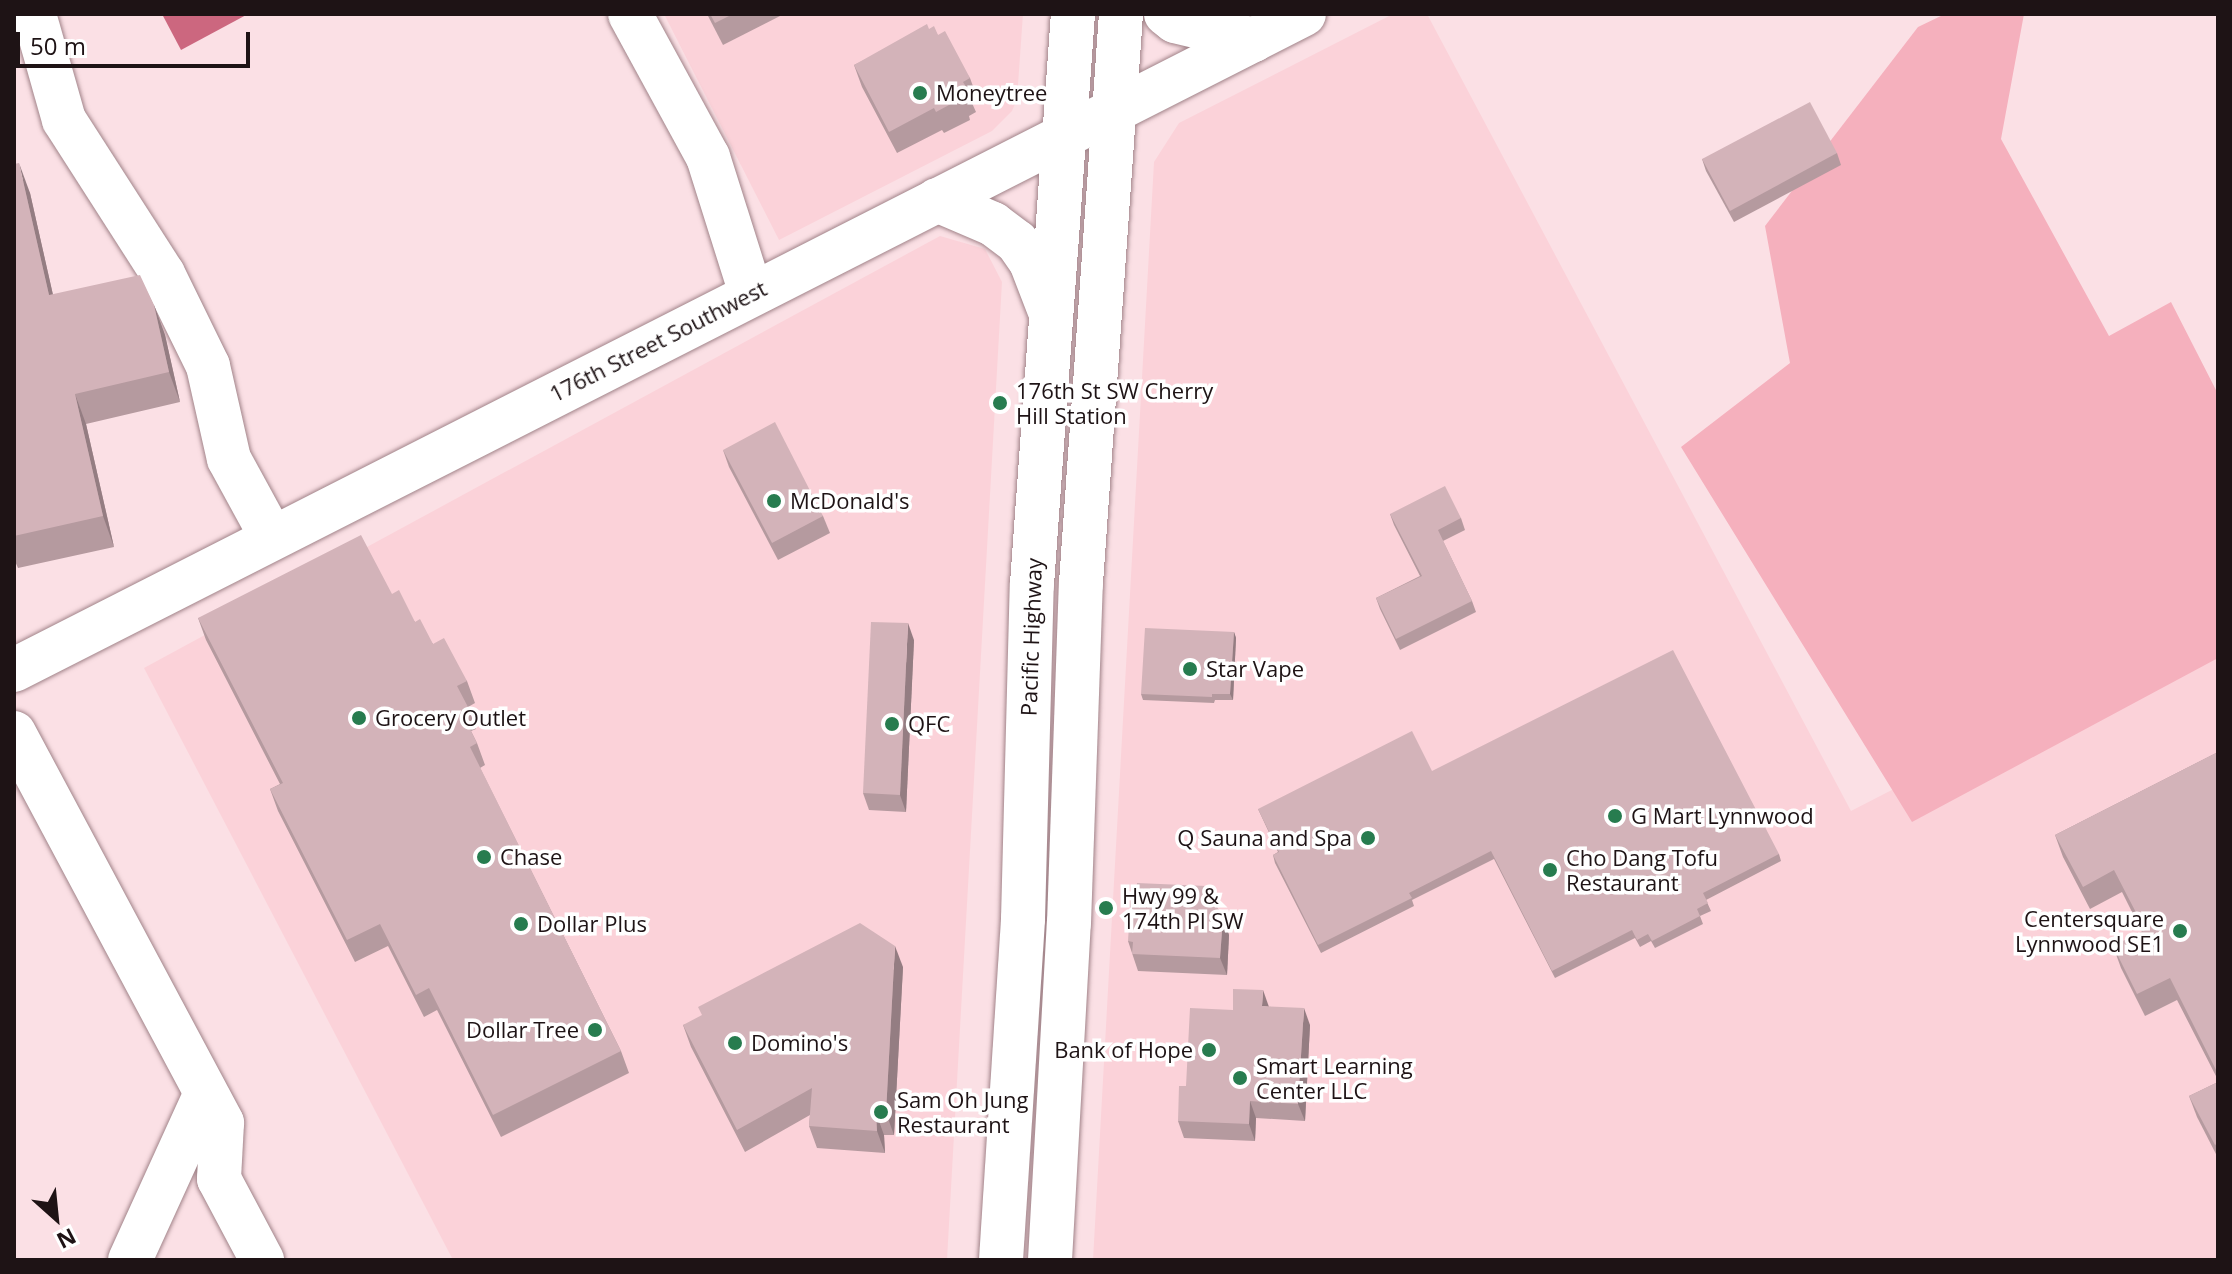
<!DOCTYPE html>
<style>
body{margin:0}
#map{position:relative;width:2232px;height:1274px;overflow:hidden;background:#fbe0e5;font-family:"Open Sans",sans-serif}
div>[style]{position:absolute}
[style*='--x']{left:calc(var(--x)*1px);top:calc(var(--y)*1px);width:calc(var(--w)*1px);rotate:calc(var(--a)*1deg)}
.built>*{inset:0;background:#fbd2d9}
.green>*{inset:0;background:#f5b0bd}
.water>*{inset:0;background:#cc677f}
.roads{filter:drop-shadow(0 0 2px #a18389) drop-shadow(0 0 2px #a18389)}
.minor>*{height:44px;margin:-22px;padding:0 22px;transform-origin:22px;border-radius:22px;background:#fff}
.highway>*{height:44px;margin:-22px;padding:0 22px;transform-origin:22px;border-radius:22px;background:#fff}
.wall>*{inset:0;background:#b59a9f}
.shaded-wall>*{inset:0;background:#947d82}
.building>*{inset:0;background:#d3b3b9}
.dots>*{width:22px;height:22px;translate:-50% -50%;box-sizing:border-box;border:4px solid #fff;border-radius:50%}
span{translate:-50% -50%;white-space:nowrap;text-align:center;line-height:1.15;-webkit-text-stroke:7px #fff;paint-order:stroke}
.poi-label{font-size:22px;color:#1e1315}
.left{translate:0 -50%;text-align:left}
.right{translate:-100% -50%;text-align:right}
.street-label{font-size:22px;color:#1e1315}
.frame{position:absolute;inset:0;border:16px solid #1e1315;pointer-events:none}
.north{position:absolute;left:16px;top:1178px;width:80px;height:80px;-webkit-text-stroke:6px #fff;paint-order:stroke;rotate:153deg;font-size:22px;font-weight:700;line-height:32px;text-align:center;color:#1e1315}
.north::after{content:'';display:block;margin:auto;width:28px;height:36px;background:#1e1315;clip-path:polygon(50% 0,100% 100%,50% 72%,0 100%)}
.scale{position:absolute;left:16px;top:32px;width:234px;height:36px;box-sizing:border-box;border:4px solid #1e1315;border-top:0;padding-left:10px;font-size:24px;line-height:28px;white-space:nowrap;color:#1e1315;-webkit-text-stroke:6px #fff;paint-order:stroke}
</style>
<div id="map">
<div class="built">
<div style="clip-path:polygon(664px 14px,1023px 14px,1017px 99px,1012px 111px,992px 131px,779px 240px)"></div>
<div style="clip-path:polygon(1393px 14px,1427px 14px,1851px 811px,2218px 622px,2218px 1260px,1093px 1260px,1154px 162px,1179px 123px)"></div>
<div style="clip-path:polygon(940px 236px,985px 249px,1002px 282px,947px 1260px,453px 1260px,144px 668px)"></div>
</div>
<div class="green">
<div style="clip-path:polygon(1945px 14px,2024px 14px,2001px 139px,2109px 336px,2171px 302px,2218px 394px,2218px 658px,1912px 822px,1681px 447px,1790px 363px,1765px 226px,1918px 27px)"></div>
</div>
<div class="water">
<div style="clip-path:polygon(162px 14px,248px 14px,181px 50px)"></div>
</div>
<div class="roads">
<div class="minor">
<div style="--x:34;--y:14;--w:110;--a:74.2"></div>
<div style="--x:64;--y:120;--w:183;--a:57.3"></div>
<div style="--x:163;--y:274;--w:102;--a:63.9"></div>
<div style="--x:208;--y:366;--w:95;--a:77.3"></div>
<div style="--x:229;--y:459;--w:90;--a:61.4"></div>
<div style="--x:630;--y:14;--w:163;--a:61.4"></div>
<div style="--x:708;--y:157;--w:143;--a:72.5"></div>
<div style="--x:14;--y:670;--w:1447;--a:-26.95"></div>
<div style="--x:14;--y:733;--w:442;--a:61.9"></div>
<div style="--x:222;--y:1123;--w:56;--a:93.1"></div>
<div style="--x:219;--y:1179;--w:92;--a:62"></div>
<div style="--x:130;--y:1260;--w:183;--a:-65.5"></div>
</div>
<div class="highway">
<div style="--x:1166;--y:14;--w:11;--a:38"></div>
<div style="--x:1175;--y:21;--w:81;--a:13.5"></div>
<div style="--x:937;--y:200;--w:61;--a:23.2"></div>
<div style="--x:993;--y:224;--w:30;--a:37"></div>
<div style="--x:1017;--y:242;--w:24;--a:55"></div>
<div style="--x:1031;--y:262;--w:50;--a:69"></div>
<div style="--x:1001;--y:1260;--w:342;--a:-86.3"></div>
<div style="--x:1023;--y:919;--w:335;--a:-88.5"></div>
<div style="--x:1032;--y:584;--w:571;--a:-85.89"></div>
<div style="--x:1050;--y:1260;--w:338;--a:-86.8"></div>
<div style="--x:1069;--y:923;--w:340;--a:-88"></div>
<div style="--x:1081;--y:583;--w:570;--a:-85.98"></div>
</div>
</div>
<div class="wall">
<div style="clip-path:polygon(707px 14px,784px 14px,723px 45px)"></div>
<div style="clip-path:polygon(929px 29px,938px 35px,970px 78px,978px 100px,972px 103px,976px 112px,969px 116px,970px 120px,944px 133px,942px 130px,897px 153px,862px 87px,854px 65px)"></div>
<div style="clip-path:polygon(1837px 153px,1841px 165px,1734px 222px,1706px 171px,1702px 159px)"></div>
<div style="clip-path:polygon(14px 164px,30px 193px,53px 295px,154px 305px,165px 335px,180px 402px,86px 424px,114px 547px,18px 568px,14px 559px)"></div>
<div style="clip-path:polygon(723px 450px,823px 516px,830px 533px,778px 560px,729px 467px)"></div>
<div style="clip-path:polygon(1390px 514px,1461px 518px,1465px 530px,1443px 541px,1472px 601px,1476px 612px,1400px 650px,1380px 609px,1376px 598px,1420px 576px,1394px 525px)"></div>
<div style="clip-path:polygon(392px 594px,433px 644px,467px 681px,475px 703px,468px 707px,476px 729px,471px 731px,477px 743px,485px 765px,480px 768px,621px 1051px,629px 1073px,501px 1137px,437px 1010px,424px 1017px,388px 946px,355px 962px,278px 811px,270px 789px,280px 784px,206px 640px,198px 618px)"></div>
<div style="clip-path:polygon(1234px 632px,1236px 638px,1233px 700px,1215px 700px,1214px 703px,1143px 700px,1141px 694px)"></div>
<div style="clip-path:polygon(914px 640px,906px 812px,869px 810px,863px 793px)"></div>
<div style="clip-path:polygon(2218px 752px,2218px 1080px,2177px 1000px,2145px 1016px,2121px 968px,2113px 946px,2142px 932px,2122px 892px,2090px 909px,2063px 857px,2055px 835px)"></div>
<div style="clip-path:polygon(1258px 809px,1779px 854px,1781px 861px,1706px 900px,1711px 911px,1700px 916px,1703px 924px,1655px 948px,1651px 941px,1640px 947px,1635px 938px,1555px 978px,1494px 859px,1412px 900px,1414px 906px,1321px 953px,1275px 863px,1273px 855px,1278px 852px)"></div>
<div style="clip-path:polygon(1223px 918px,1229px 935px,1227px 975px,1138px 971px,1128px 941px)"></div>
<div style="clip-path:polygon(903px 967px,894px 1135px,884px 1135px,885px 1153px,817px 1148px,809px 1126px,810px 1115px,745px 1152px,691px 1047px,683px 1025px)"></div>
<div style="clip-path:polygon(1269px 1007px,1310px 1025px,1305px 1121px,1256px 1118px,1255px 1141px,1184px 1138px,1178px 1121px,1233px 1010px)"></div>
<div style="clip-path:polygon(2218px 1082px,2218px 1158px,2197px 1117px,2189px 1096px)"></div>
</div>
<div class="shaded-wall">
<div style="clip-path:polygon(19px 163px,30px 193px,60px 326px,49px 295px)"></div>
<div style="clip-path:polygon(154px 305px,165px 335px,180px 402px,169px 372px)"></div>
<div style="clip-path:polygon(75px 394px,86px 424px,114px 547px,103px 516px)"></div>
<div style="clip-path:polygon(908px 623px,914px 640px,906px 812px,900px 795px)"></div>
<div style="clip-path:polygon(1234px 632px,1236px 638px,1233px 700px,1230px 694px)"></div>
<div style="clip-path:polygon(1223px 918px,1229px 935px,1227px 975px,1220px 958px)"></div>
<div style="clip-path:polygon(895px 946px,903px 967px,894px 1135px,886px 1113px)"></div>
<div style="clip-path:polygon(1263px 990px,1269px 1007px,1262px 1006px)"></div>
<div style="clip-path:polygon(1304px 1008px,1310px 1025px,1305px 1121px,1298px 1104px)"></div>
<div style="clip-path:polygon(1250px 1101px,1256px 1118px,1255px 1141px,1249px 1124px)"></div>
<div style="clip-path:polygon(876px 1113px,884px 1135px,885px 1153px,877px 1131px)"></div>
</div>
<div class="building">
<div style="clip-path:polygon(710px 14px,733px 14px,715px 23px)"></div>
<div style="clip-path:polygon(927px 24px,929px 29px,934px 26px,938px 35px,945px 31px,970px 78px,963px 82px,968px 90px,960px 94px,962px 98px,936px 112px,934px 108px,889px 132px,854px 65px)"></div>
<div style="clip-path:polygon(1810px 102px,1837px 153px,1730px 211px,1702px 159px)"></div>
<div style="clip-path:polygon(19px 163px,49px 295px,140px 275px,154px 305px,169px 372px,75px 394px,103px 516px,14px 536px,14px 164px)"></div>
<div style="clip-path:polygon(775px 422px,823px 516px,772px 543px,723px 450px)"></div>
<div style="clip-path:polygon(1445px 486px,1461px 518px,1438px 530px,1472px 601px,1396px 639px,1376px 598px,1422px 576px,1390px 514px)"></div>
<div style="clip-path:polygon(361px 535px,392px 594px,399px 590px,415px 622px,420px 619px,433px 644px,444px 638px,467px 681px,457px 686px,468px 707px,461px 711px,477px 743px,470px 747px,621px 1051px,493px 1115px,429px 988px,416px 995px,380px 924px,347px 940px,270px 789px,283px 783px,198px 618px)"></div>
<div style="clip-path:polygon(871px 622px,908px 623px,900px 795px,863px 793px)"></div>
<div style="clip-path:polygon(1145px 628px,1234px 632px,1230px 694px,1212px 694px,1212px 697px,1141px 694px)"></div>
<div style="clip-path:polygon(1673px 650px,1779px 854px,1703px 893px,1708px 903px,1697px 909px,1700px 916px,1652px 941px,1648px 934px,1637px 940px,1632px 930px,1552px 971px,1491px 851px,1409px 893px,1412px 898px,1318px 945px,1273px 855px,1279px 852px,1258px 809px,1412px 731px,1432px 771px)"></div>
<div style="clip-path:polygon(2218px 752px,2218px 1074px,2170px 978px,2137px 994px,2113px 946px,2145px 930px,2114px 870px,2083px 887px,2055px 835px)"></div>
<div style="clip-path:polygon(1137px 883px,1206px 886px,1223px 918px,1220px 958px,1132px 954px,1133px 942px,1128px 941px,1131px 893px,1136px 893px)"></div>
<div style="clip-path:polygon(860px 923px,895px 946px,886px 1113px,876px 1113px,877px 1131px,809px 1126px,812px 1088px,737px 1130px,683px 1025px,702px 1015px,698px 1007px)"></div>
<div style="clip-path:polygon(1233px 989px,1263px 990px,1262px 1006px,1304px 1008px,1298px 1104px,1250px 1101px,1249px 1124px,1178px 1121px,1179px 1086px,1186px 1086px,1190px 1008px,1233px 1010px)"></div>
<div style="clip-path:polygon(2218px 1082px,2218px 1143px,2215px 1145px,2189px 1096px)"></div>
</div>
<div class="dots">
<div style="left:920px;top:93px;background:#277c4f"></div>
<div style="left:1000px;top:403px;background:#277c4f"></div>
<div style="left:774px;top:501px;background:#277c4f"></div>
<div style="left:1190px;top:669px;background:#277c4f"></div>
<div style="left:359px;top:718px;background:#277c4f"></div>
<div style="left:892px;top:724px;background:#277c4f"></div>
<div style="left:1615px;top:816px;background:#277c4f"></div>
<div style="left:1368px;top:838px;background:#277c4f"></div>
<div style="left:484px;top:857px;background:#277c4f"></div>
<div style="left:1550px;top:870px;background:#277c4f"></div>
<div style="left:1106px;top:908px;background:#277c4f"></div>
<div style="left:521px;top:924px;background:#277c4f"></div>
<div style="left:2180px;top:931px;background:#277c4f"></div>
<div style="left:595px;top:1030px;background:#277c4f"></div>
<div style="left:735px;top:1043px;background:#277c4f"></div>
<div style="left:1209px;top:1050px;background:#277c4f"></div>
<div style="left:1240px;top:1078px;background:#277c4f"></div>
<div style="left:881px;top:1112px;background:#277c4f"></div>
</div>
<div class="poi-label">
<span class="left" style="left:936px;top:93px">Moneytree</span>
<span class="left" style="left:1016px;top:403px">176th St SW Cherry<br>Hill Station</span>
<span class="left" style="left:790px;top:501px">McDonald's</span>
<span class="left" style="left:1206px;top:669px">Star Vape</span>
<span class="left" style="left:375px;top:718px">Grocery Outlet</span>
<span class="left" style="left:908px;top:724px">QFC</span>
<span class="left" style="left:1631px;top:816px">G Mart Lynnwood</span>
<span class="right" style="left:1352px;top:838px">Q Sauna and Spa</span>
<span class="left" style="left:500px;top:857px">Chase</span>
<span class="left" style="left:1566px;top:870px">Cho Dang Tofu<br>Restaurant</span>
<span class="left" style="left:1122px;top:908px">Hwy 99 &amp;<br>174th Pl SW</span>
<span class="right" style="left:2164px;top:931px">Centersquare<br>Lynnwood SE1</span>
<span class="left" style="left:537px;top:924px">Dollar Plus</span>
<span class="right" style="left:579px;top:1030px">Dollar Tree</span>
<span class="left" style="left:751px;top:1043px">Domino's</span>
<span class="right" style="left:1193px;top:1050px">Bank of Hope</span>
<span class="left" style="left:1256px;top:1078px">Smart Learning<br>Center LLC</span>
<span class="left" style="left:897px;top:1112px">Sam Oh Jung<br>Restaurant</span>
</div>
<div class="street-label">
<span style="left:658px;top:341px;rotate:-27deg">176th Street Southwest</span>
<span style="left:1031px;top:637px;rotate:-88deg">Pacific Highway</span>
</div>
<div class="frame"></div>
<div class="north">N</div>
<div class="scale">50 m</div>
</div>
